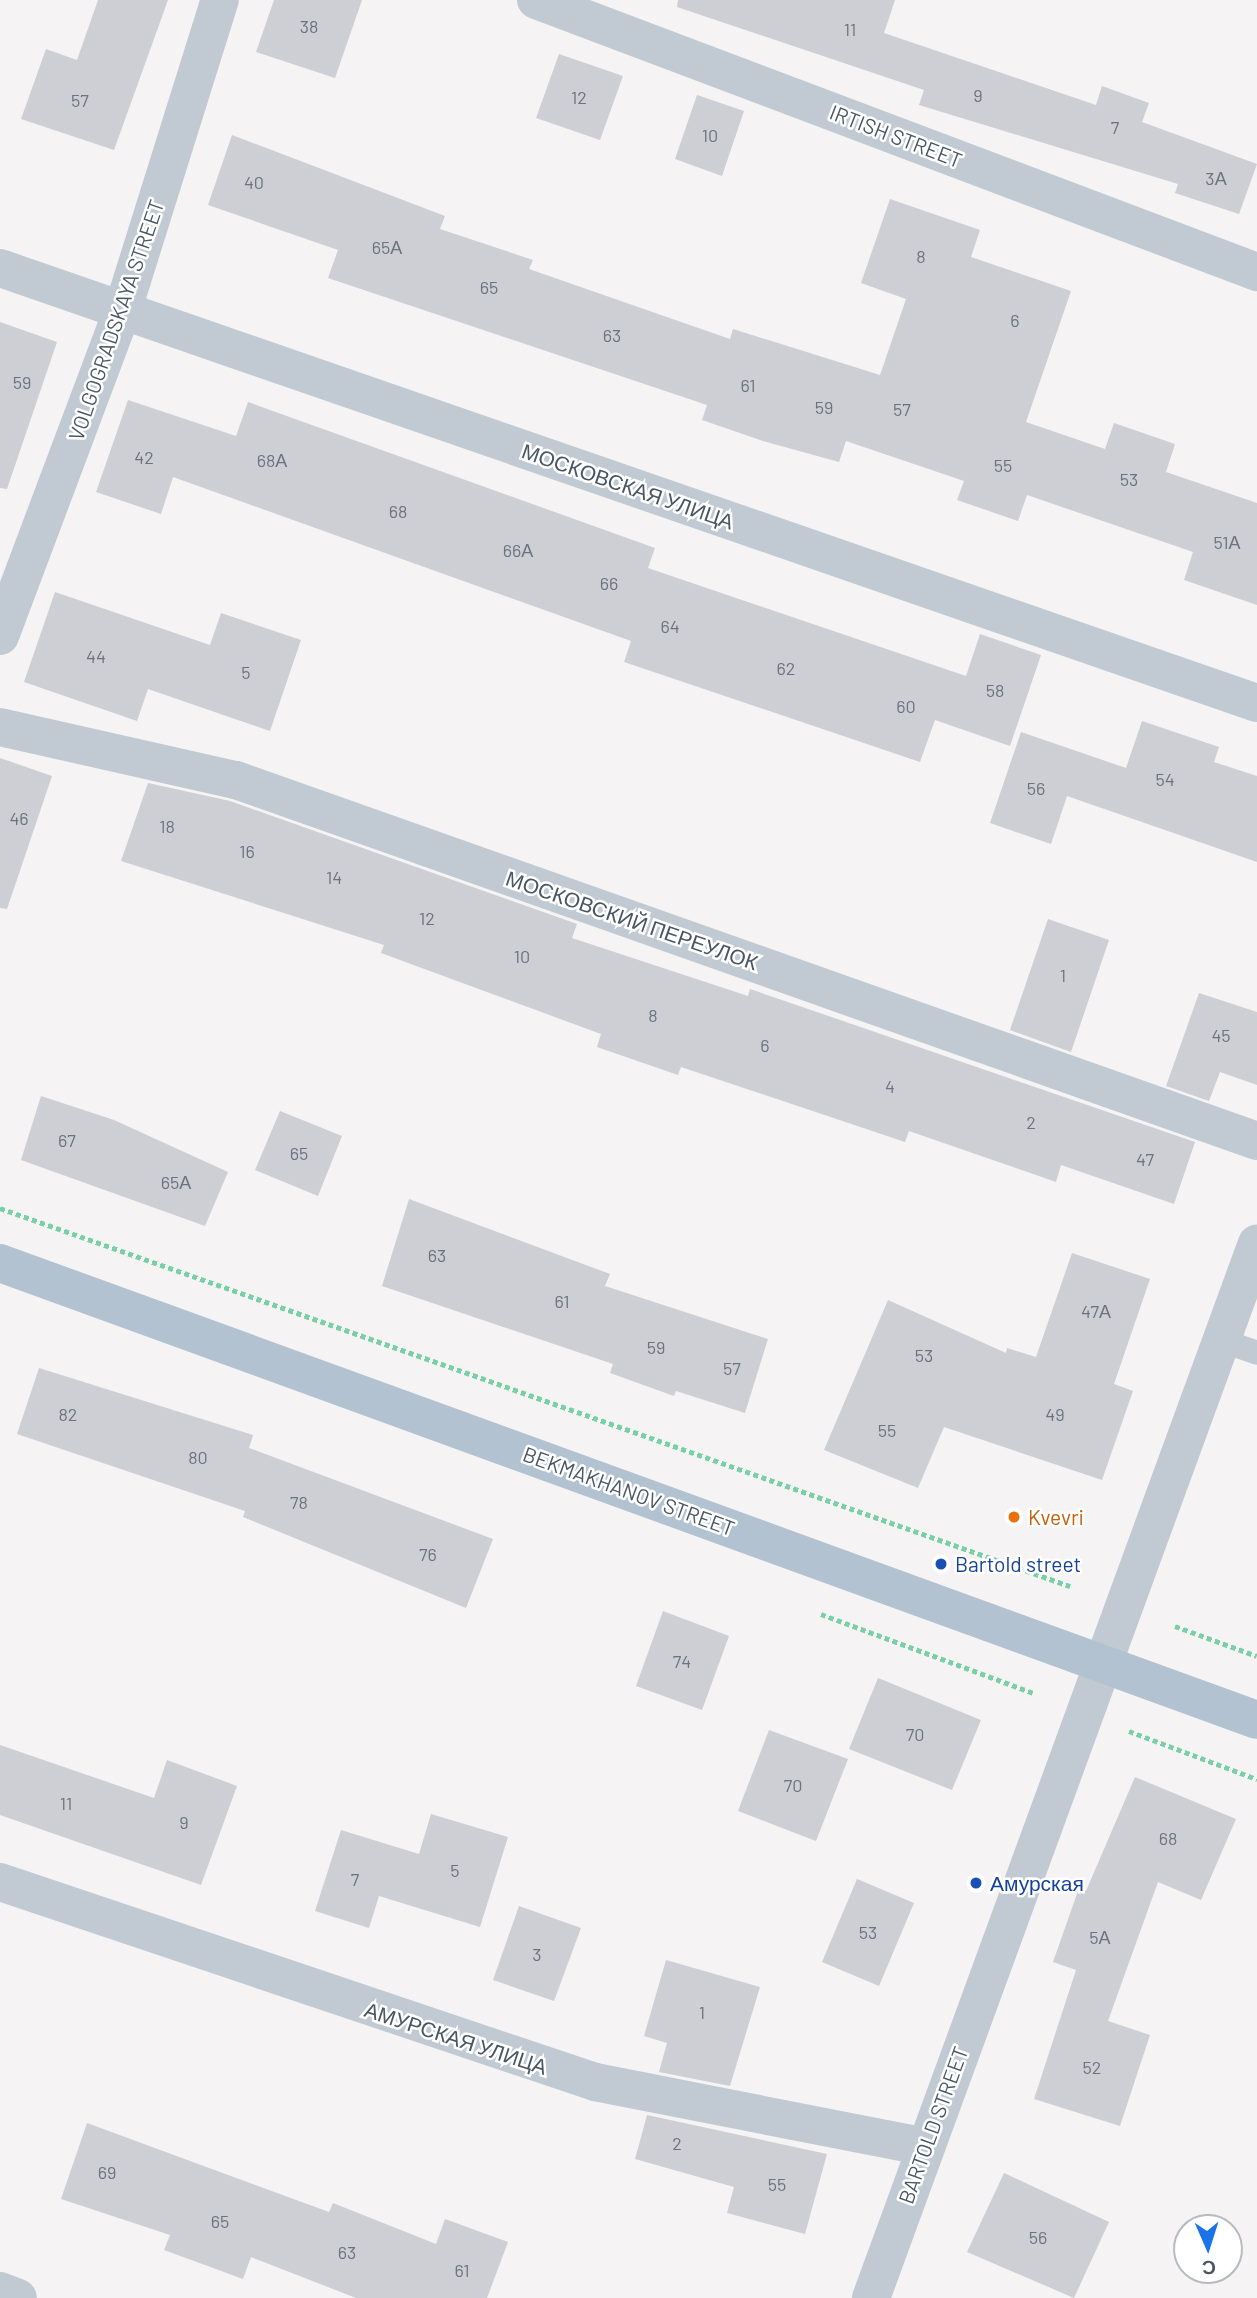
<!DOCTYPE html>
<meta charset="utf-8">
<style>
body{margin:0}
#map{position:relative;width:1257px;height:2298px;overflow:hidden;background:#f5f3f3;font-family:Barlow,sans-serif}
div>[style]{position:absolute}
[style*='--x']{left:calc(var(--x)*1px);top:calc(var(--y)*1px);width:calc(var(--w)*1px);rotate:calc(var(--a)*1deg)}
.building>*{inset:0;background:#cdcfd5}
.path>*{height:4.5px;margin-top:-2.25px;transform-origin:0;background:repeating-linear-gradient(90deg,#7ad0a6 0 5px,transparent 0 8.5px)}
.service>*{height:24px;margin:-12px;padding:0 12px;transform-origin:12px;border-radius:12px;background:#c1cad2}
.minor>*{height:38px;margin:-19px;padding:0 19px;transform-origin:19px;border-radius:19px;background:#c1cad2}
.tertiary>*{height:38px;margin:-19px;padding:0 19px;transform-origin:19px;border-radius:19px;background:#c1cad2}
.primary>*{height:38px;margin:-19px;padding:0 19px;transform-origin:19px;border-radius:19px;background:#b3c2d1}
.dots>*{width:19px;height:19px;translate:-50% -50%;box-sizing:border-box;border:4px solid #fff;border-radius:50%}
span{translate:-50% -50%;white-space:nowrap;text-align:center;line-height:1.15;-webkit-text-stroke:5px #fff;paint-order:stroke}
.number-label{font-size:18px;color:#6b747e}
.number-label span{-webkit-text-stroke-width:0}
.street-label{font-size:21px;color:#4a5661}
.food-label{font-size:21px;color:#c56008}
.left{translate:0 -50%;text-align:left}
.transit-label{font-size:21px;color:#164399}
.north{position:absolute;left:1173px;top:2214px;width:70px;height:70px;box-sizing:border-box;background:#fff;border:2px solid #b7bbc0;border-radius:50%;rotate:177deg;font-size:19px;font-weight:700;line-height:28px;text-align:center;color:#4a5661}
.north::after{content:'';display:block;margin:auto;width:24px;height:32px;background:#1a73e8;clip-path:polygon(50% 0,100% 100%,50% 72%,0 100%)}
</style>
<div id="map">
<div class="building">
<div style="clip-path:polygon(98px 0,168px 0,114px 150px,21px 119px,46px 49px,77px 60px)"></div>
<div style="clip-path:polygon(274px 0,362px 0,335px 78px,256px 52px)"></div>
<div style="clip-path:polygon(678px 0,895px 0,884px 33px,1096px 105px,1102px 86px,1149px 103px,1142px 122px,1257px 164px,1239px 214px,1175px 193px,1178px 184px,919px 105px,924px 90px,677px 7px)"></div>
<div style="clip-path:polygon(559px 54px,623px 76px,600px 140px,536px 118px)"></div>
<div style="clip-path:polygon(697px 95px,744px 111px,722px 176px,675px 159px)"></div>
<div style="clip-path:polygon(232px 135px,445px 216px,440px 229px,533px 260px,529px 269px,730px 339px,733px 329px,880px 375px,906px 299px,861px 283px,890px 199px,980px 230px,971px 257px,1071px 291px,1026px 422px,1105px 449px,1114px 423px,1175px 444px,1166px 472px,1257px 503px,1257px 605px,1184px 580px,1193px 552px,1027px 495px,1018px 521px,957px 500px,964px 481px,846px 441px,839px 462px,763px 441px,702px 420px,707px 405px,328px 278px,338px 250px,208px 205px)"></div>
<div style="clip-path:polygon(0 322px,57px 342px,7px 489px,0 488px)"></div>
<div style="clip-path:polygon(128px 400px,236px 436px,248px 402px,655px 548px,648px 568px,966px 676px,980px 634px,1041px 655px,1010px 746px,935px 720px,920px 762px,624px 662px,631px 641px,173px 477px,161px 514px,96px 492px)"></div>
<div style="clip-path:polygon(55px 592px,210px 645px,221px 613px,301px 640px,270px 731px,148px 689px,137px 721px,24px 682px)"></div>
<div style="clip-path:polygon(1142px 721px,1219px 747px,1214px 762px,1257px 776px,1257px 862px,1067px 796px,1051px 844px,990px 823px,1021px 732px,1126px 768px)"></div>
<div style="clip-path:polygon(0 758px,52px 776px,7px 909px,0 908px)"></div>
<div style="clip-path:polygon(148px 783px,230px 801px,577px 924px,572px 938px,748px 996px,750px 989px,1195px 1142px,1174px 1204px,1061px 1165px,1056px 1182px,909px 1131px,905px 1142px,681px 1067px,678px 1075px,597px 1047px,601px 1034px,381px 953px,384px 945px,121px 861px)"></div>
<div style="clip-path:polygon(1048px 919px,1109px 940px,1071px 1052px,1010px 1030px)"></div>
<div style="clip-path:polygon(1199px 993px,1257px 1012px,1257px 1085px,1220px 1072px,1209px 1101px,1166px 1086px)"></div>
<div style="clip-path:polygon(41px 1096px,114px 1120px,228px 1172px,205px 1226px,21px 1160px)"></div>
<div style="clip-path:polygon(280px 1111px,342px 1136px,318px 1196px,255px 1170px)"></div>
<div style="clip-path:polygon(409px 1199px,610px 1274px,605px 1286px,768px 1339px,745px 1413px,676px 1391px,674px 1396px,610px 1373px,613px 1364px,382px 1286px)"></div>
<div style="clip-path:polygon(1072px 1253px,1150px 1279px,1114px 1384px,1133px 1391px,1102px 1480px,944px 1427px,918px 1488px,824px 1450px,888px 1300px,1006px 1353px,1007px 1348px,1036px 1357px)"></div>
<div style="clip-path:polygon(39px 1368px,253px 1435px,249px 1448px,493px 1539px,466px 1608px,243px 1517px,245px 1511px,17px 1434px)"></div>
<div style="clip-path:polygon(663px 1611px,729px 1636px,702px 1710px,636px 1686px)"></div>
<div style="clip-path:polygon(878px 1678px,981px 1720px,952px 1790px,849px 1749px)"></div>
<div style="clip-path:polygon(769px 1730px,848px 1759px,816px 1841px,738px 1811px)"></div>
<div style="clip-path:polygon(0 1745px,154px 1798px,167px 1760px,237px 1786px,201px 1885px,0 1815px)"></div>
<div style="clip-path:polygon(1135px 1777px,1236px 1819px,1201px 1900px,1158px 1882px,1108px 2021px,1150px 2035px,1120px 2126px,1034px 2099px,1076px 1970px,1053px 1962px,1079px 1888px,1086px 1891px)"></div>
<div style="clip-path:polygon(431px 1814px,508px 1837px,480px 1927px,379px 1896px,369px 1928px,315px 1911px,341px 1830px,419px 1854px)"></div>
<div style="clip-path:polygon(857px 1879px,914px 1903px,879px 1986px,822px 1962px)"></div>
<div style="clip-path:polygon(519px 1906px,581px 1928px,554px 2001px,493px 1980px)"></div>
<div style="clip-path:polygon(666px 1960px,760px 1987px,730px 2086px,659px 2072px,667px 2043px,644px 2036px)"></div>
<div style="clip-path:polygon(647px 2115px,827px 2154px,805px 2234px,727px 2213px,734px 2187px,635px 2159px)"></div>
<div style="clip-path:polygon(87px 2123px,329px 2212px,333px 2203px,436px 2244px,445px 2219px,508px 2242px,487px 2298px,356px 2298px,251px 2257px,243px 2279px,164px 2250px,170px 2235px,61px 2199px)"></div>
<div style="clip-path:polygon(1004px 2173px,1109px 2222px,1074px 2298px,967px 2252px)"></div>
</div>
<div class="path">
<div style="--x:0;--y:1208;--w:1135;--a:19.46"></div>
<div style="--x:821;--y:1614;--w:226;--a:20.4"></div>
<div style="--x:1175;--y:1626;--w:87;--a:20.1"></div>
<div style="--x:1129;--y:1731;--w:137;--a:20.6"></div>
</div>
<div class="service">
<div style="--x:1220;--y:1340;--w:39;--a:19"></div>
</div>
<div class="minor">
<div style="--x:536;--y:0;--w:771;--a:20.67"></div>
<div style="--x:0;--y:268;--w:1330;--a:19.09"></div>
<div style="--x:0;--y:636;--w:346;--a:-69.4"></div>
<div style="--x:122;--y:312;--w:327;--a:-72.6"></div>
<div style="--x:0;--y:727;--w:242;--a:12.7"></div>
<div style="--x:236;--y:780;--w:1083;--a:19.47"></div>
<div style="--x:0;--y:1882;--w:628;--a:18.58"></div>
<div style="--x:595;--y:2082;--w:336;--a:11.1"></div>
<div style="--x:0;--y:2291;--w:19;--a:21"></div>
</div>
<div class="tertiary">
<div style="--x:871;--y:2298;--w:1123;--a:-69.9"></div>
</div>
<div class="primary">
<div style="--x:0;--y:1263;--w:1337;--a:19.98"></div>
</div>
<div class="dots">
<div style="left:1014px;top:1517px;background:#e8710a"></div>
<div style="left:941px;top:1564px;background:#1a4fb4"></div>
<div style="left:976px;top:1883px;background:#1a4fb4"></div>
</div>
<div class="number-label">
<span style="left:309px;top:26px">38</span>
<span style="left:850px;top:29px">11</span>
<span style="left:978px;top:95px">9</span>
<span style="left:579px;top:97px">12</span>
<span style="left:80px;top:100px">57</span>
<span style="left:1115px;top:127px">7</span>
<span style="left:710px;top:135px">10</span>
<span style="left:1216px;top:178px">3А</span>
<span style="left:254px;top:182px">40</span>
<span style="left:387px;top:247px">65А</span>
<span style="left:921px;top:256px">8</span>
<span style="left:489px;top:287px">65</span>
<span style="left:1015px;top:320px">6</span>
<span style="left:612px;top:335px">63</span>
<span style="left:22px;top:382px">59</span>
<span style="left:748px;top:385px">61</span>
<span style="left:824px;top:407px">59</span>
<span style="left:902px;top:409px">57</span>
<span style="left:144px;top:457px">42</span>
<span style="left:272px;top:460px">68А</span>
<span style="left:1003px;top:465px">55</span>
<span style="left:1129px;top:479px">53</span>
<span style="left:398px;top:511px">68</span>
<span style="left:1227px;top:542px">51А</span>
<span style="left:518px;top:550px">66А</span>
<span style="left:609px;top:583px">66</span>
<span style="left:670px;top:626px">64</span>
<span style="left:96px;top:656px">44</span>
<span style="left:786px;top:668px">62</span>
<span style="left:246px;top:672px">5</span>
<span style="left:995px;top:690px">58</span>
<span style="left:906px;top:706px">60</span>
<span style="left:1165px;top:779px">54</span>
<span style="left:1036px;top:788px">56</span>
<span style="left:19px;top:818px">46</span>
<span style="left:167px;top:826px">18</span>
<span style="left:247px;top:851px">16</span>
<span style="left:334px;top:877px">14</span>
<span style="left:427px;top:918px">12</span>
<span style="left:522px;top:956px">10</span>
<span style="left:1063px;top:975px">1</span>
<span style="left:653px;top:1015px">8</span>
<span style="left:1221px;top:1035px">45</span>
<span style="left:765px;top:1045px">6</span>
<span style="left:890px;top:1086px">4</span>
<span style="left:1031px;top:1122px">2</span>
<span style="left:67px;top:1140px">67</span>
<span style="left:299px;top:1153px">65</span>
<span style="left:1145px;top:1159px">47</span>
<span style="left:176px;top:1182px">65А</span>
<span style="left:437px;top:1255px">63</span>
<span style="left:562px;top:1301px">61</span>
<span style="left:1096px;top:1311px">47А</span>
<span style="left:656px;top:1347px">59</span>
<span style="left:924px;top:1355px">53</span>
<span style="left:732px;top:1368px">57</span>
<span style="left:68px;top:1414px">82</span>
<span style="left:1055px;top:1414px">49</span>
<span style="left:887px;top:1430px">55</span>
<span style="left:198px;top:1457px">80</span>
<span style="left:299px;top:1502px">78</span>
<span style="left:428px;top:1554px">76</span>
<span style="left:682px;top:1661px">74</span>
<span style="left:915px;top:1734px">70</span>
<span style="left:793px;top:1785px">70</span>
<span style="left:66px;top:1803px">11</span>
<span style="left:184px;top:1822px">9</span>
<span style="left:1168px;top:1838px">68</span>
<span style="left:455px;top:1870px">5</span>
<span style="left:355px;top:1879px">7</span>
<span style="left:868px;top:1932px">53</span>
<span style="left:1100px;top:1937px">5А</span>
<span style="left:537px;top:1954px">3</span>
<span style="left:702px;top:2012px">1</span>
<span style="left:1092px;top:2067px">52</span>
<span style="left:677px;top:2143px">2</span>
<span style="left:107px;top:2172px">69</span>
<span style="left:777px;top:2184px">55</span>
<span style="left:220px;top:2221px">65</span>
<span style="left:1038px;top:2237px">56</span>
<span style="left:347px;top:2252px">63</span>
<span style="left:462px;top:2270px">61</span>
</div>
<div class="street-label">
<span style="left:896px;top:136px;rotate:21deg">IRTISH STREET</span>
<span style="left:116px;top:320px;rotate:-71deg">VOLGOGRADSKAYA STREET</span>
<span style="left:628px;top:486px;rotate:19deg">МОСКОВСКАЯ УЛИЦА</span>
<span style="left:632px;top:920px;rotate:19deg">МОСКОВСКИЙ ПЕРЕУЛОК</span>
<span style="left:629px;top:1491px;rotate:20deg">BEKMAKHANOV STREET</span>
<span style="left:456px;top:2038px;rotate:18deg">АМУРСКАЯ УЛИЦА</span>
<span style="left:933px;top:2125px;rotate:-70deg">BARTOLD STREET</span>
</div>
<div class="food-label">
<span class="left" style="left:1028px;top:1517px">Kvevri</span>
</div>
<div class="transit-label">
<span class="left" style="left:955px;top:1564px">Bartold street</span>
<span class="left" style="left:990px;top:1883px">Амурская</span>
</div>
<div class="north">С</div>
</div>
